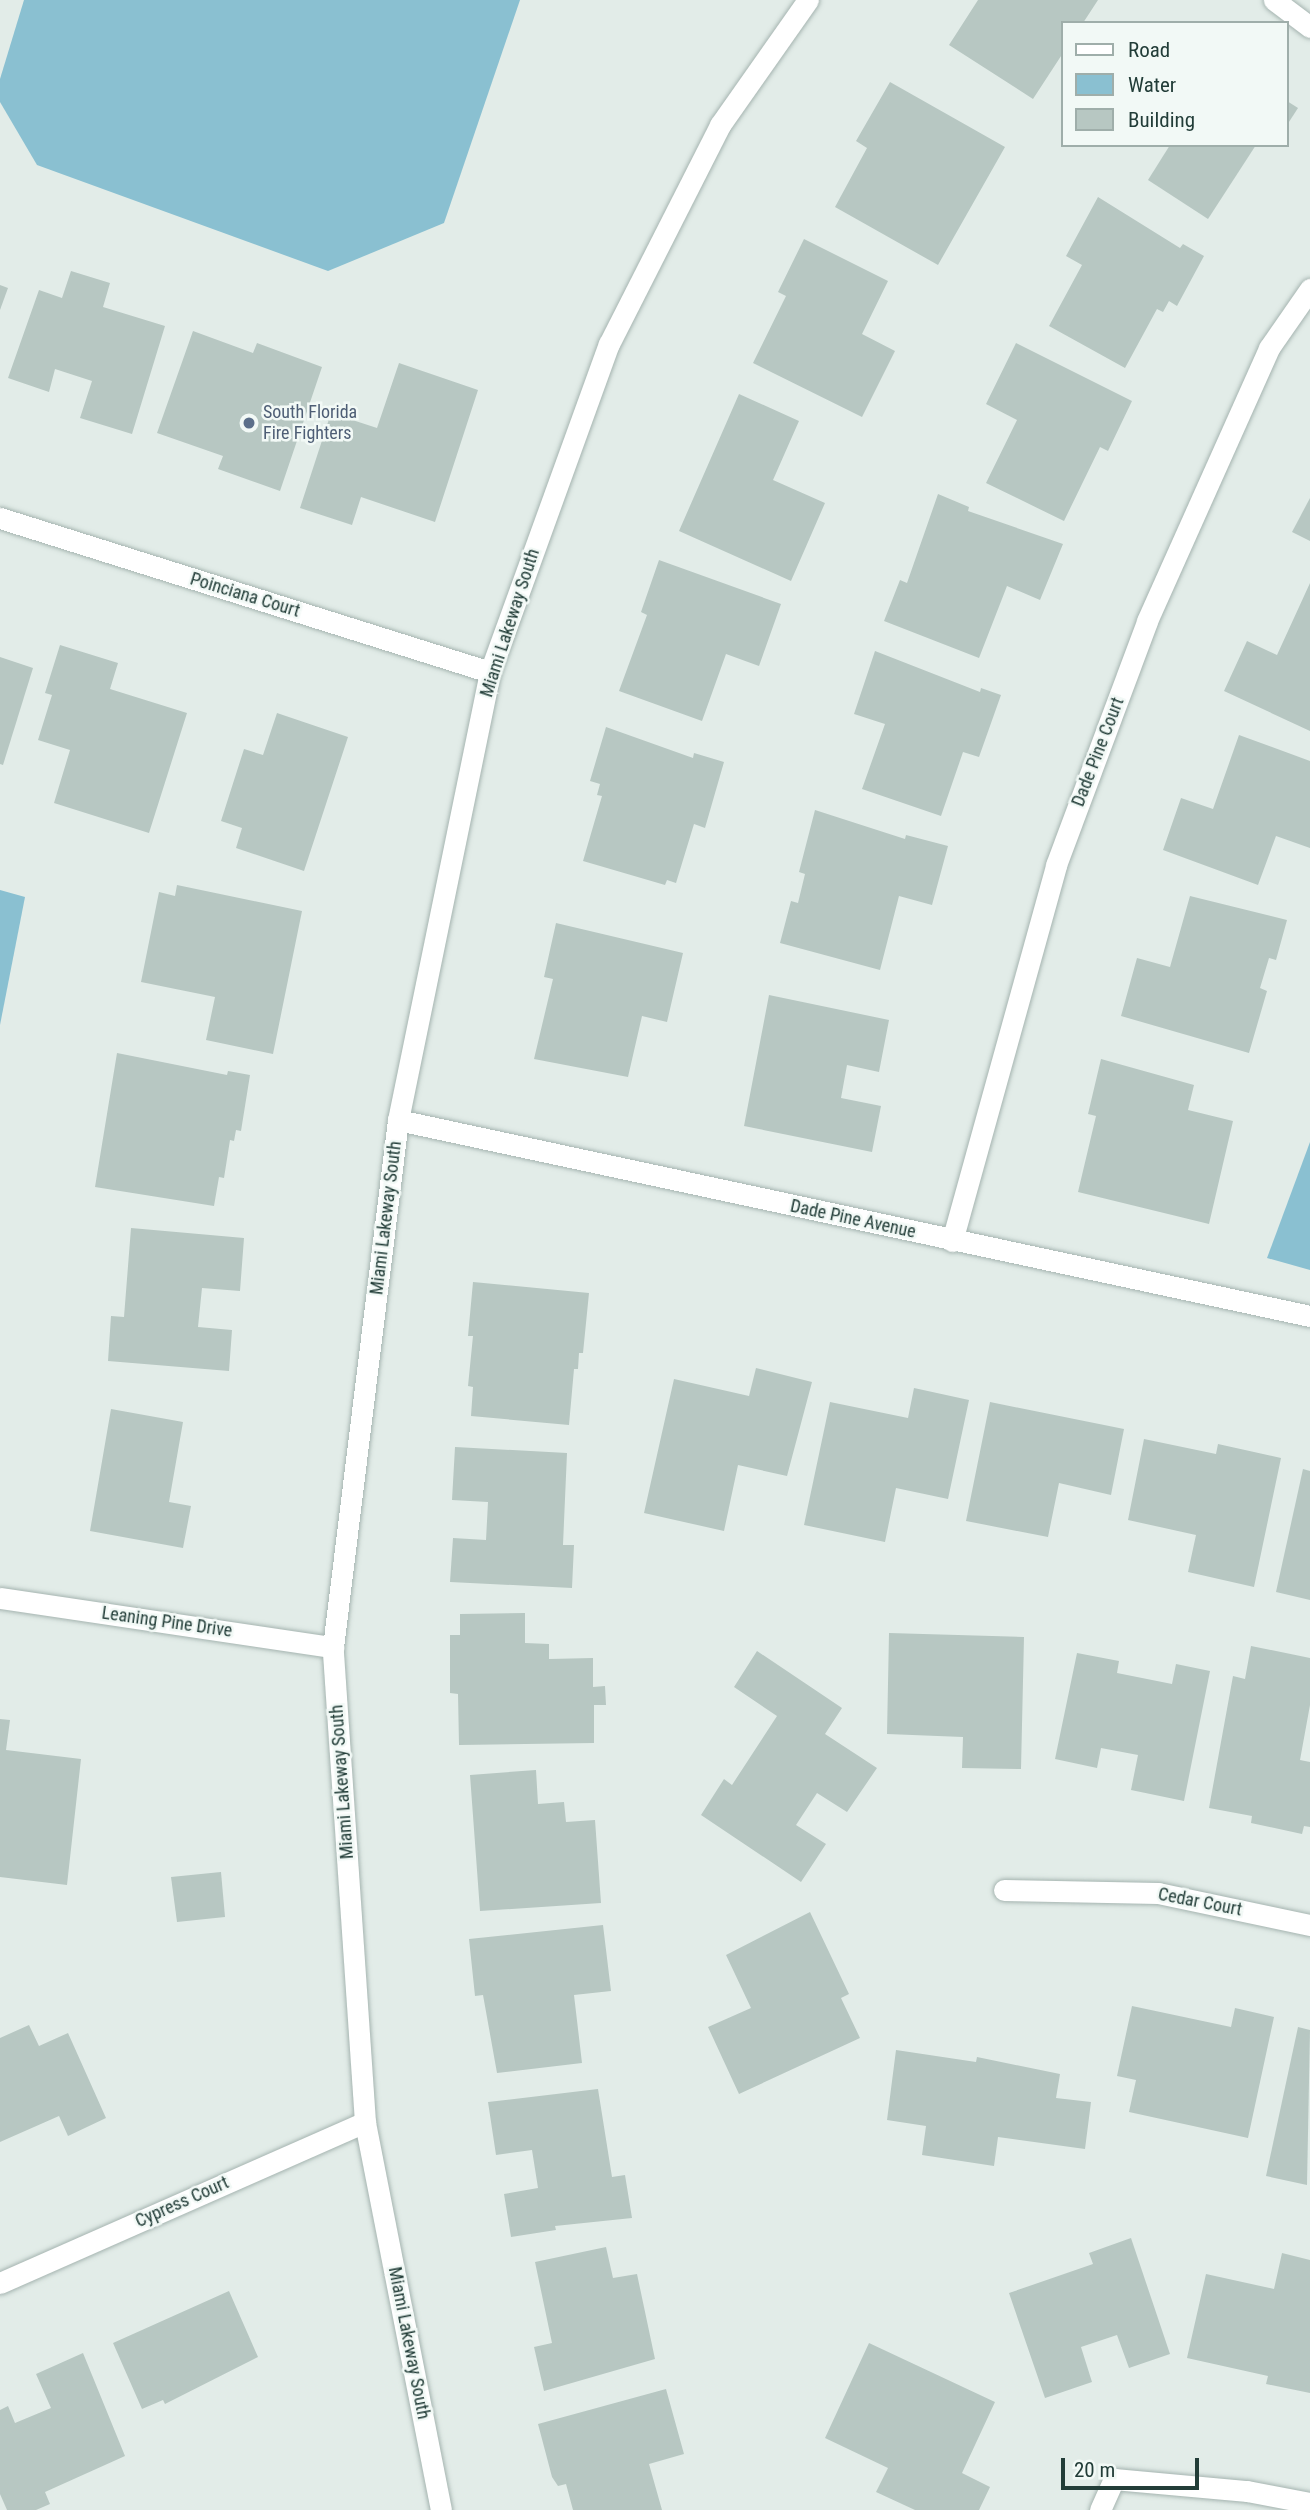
<!DOCTYPE html>
<style>
body{margin:0}
#map{position:relative;width:1310px;height:2510px;overflow:hidden;background:#e2ece8;font-family:"Roboto Condensed",sans-serif}
div>[style]{position:absolute}
[style*='--x']{left:calc(var(--x)*1px);top:calc(var(--y)*1px);width:calc(var(--w)*1px);rotate:calc(var(--a)*1deg)}
.water>*{inset:0;background:#8ac0d1}
.building>*{inset:0;background:#b7c7c2}
.roads{filter:drop-shadow(0 0 2px #a5b4b0) drop-shadow(0 0 2px #a5b4b0)}
.minor>*{height:21px;margin:-10.5px;padding:0 10.5px;transform-origin:10.5px;border-radius:10.5px;background:#fff}
.dots>*{width:19px;height:19px;translate:-50% -50%;box-sizing:border-box;border:4px solid #f2f9f6;border-radius:50%}
span{translate:-50% -50%;white-space:nowrap;text-align:center;line-height:1.15;-webkit-text-stroke:5px #f2f9f6;paint-order:stroke}
.service-label{font-size:18px;color:#4e5e75}
.left{translate:0 -50%;text-align:left}
.street-label{font-size:18px;color:#223d38}
.legend{position:absolute;left:1061px;top:21px;width:228px;height:126px;box-sizing:border-box;background:#f2f9f6;border:2px solid #9faeaa;margin:0;padding:9px 12px;list-style:none;font-size:21px;color:#223d38}
.legend li{display:flex;align-items:center;gap:14px;height:35px}
.legend b{width:35px;border:2px solid #9faeaa}
.scale{position:absolute;left:1061px;top:2458px;width:138px;height:32px;box-sizing:border-box;border:4px solid #223d38;border-top:0;padding-left:9px;font-size:21px;line-height:24px;white-space:nowrap;color:#223d38;-webkit-text-stroke:5px #f2f9f6;paint-order:stroke}
</style>
<div id="map">
<div class="water">
<div style="clip-path:polygon(24px 0,520px 0,444px 223px,328px 271px,37px 165px,0 102px,0 79px)"></div>
<div style="clip-path:polygon(0 890px,25px 897px,0 1025px)"></div>
<div style="clip-path:polygon(1310px 1142px,1310px 1270px,1267px 1258px)"></div>
</div>
<div class="building">
<div style="clip-path:polygon(978px 0,1098px 0,1083px 23px,1063px 23px,1063px 53px,1033px 99px,949px 45px)"></div>
<div style="clip-path:polygon(890px 82px,1005px 147px,938px 265px,835px 207px,867px 148px,856px 141px)"></div>
<div style="clip-path:polygon(1287px 101px,1298px 108px,1287px 125px)"></div>
<div style="clip-path:polygon(1170px 145px,1256px 145px,1208px 219px,1148px 180px)"></div>
<div style="clip-path:polygon(1098px 197px,1180px 248px,1183px 244px,1204px 256px,1177px 306px,1169px 301px,1163px 312px,1157px 309px,1125px 368px,1049px 326px,1082px 265px,1066px 256px)"></div>
<div style="clip-path:polygon(804px 239px,888px 281px,862px 334px,895px 351px,862px 417px,753px 363px,786px 296px,778px 292px)"></div>
<div style="clip-path:polygon(71px 271px,110px 283px,103px 307px,165px 326px,132px 434px,80px 418px,92px 381px,55px 369px,49px 392px,8px 378px,39px 290px,62px 298px)"></div>
<div style="clip-path:polygon(0 285px,8px 288px,0 310px)"></div>
<div style="clip-path:polygon(193px 331px,253px 353px,257px 343px,322px 367px,280px 491px,218px 469px,223px 456px,157px 433px)"></div>
<div style="clip-path:polygon(1016px 343px,1132px 401px,1108px 451px,1100px 447px,1064px 521px,986px 483px,1017px 420px,986px 404px)"></div>
<div style="clip-path:polygon(399px 363px,478px 390px,435px 522px,361px 497px,352px 525px,300px 508px,331px 413px,377px 428px)"></div>
<div style="clip-path:polygon(739px 394px,799px 421px,773px 480px,825px 503px,791px 581px,679px 531px)"></div>
<div style="clip-path:polygon(938px 494px,969px 507px,968px 511px,1063px 544px,1040px 600px,1007px 586px,979px 658px,884px 621px,900px 580px,907px 583px)"></div>
<div style="clip-path:polygon(1310px 498px,1310px 541px,1292px 532px)"></div>
<div style="clip-path:polygon(659px 560px,781px 604px,759px 666px,726px 654px,702px 721px,619px 691px,647px 615px,641px 612px)"></div>
<div style="clip-path:polygon(1310px 583px,1310px 731px,1224px 691px,1247px 641px,1277px 655px)"></div>
<div style="clip-path:polygon(60px 645px,118px 663px,110px 689px,187px 713px,149px 833px,54px 803px,70px 750px,38px 740px,52px 695px,45px 693px)"></div>
<div style="clip-path:polygon(875px 651px,980px 692px,981px 688px,1001px 695px,979px 757px,963px 752px,941px 816px,862px 789px,885px 724px,854px 714px)"></div>
<div style="clip-path:polygon(0 657px,33px 668px,3px 765px,0 764px)"></div>
<div style="clip-path:polygon(277px 713px,348px 737px,304px 871px,236px 848px,242px 828px,221px 821px,244px 749px,263px 755px)"></div>
<div style="clip-path:polygon(606px 727px,693px 758px,694px 753px,724px 762px,705px 828px,694px 824px,676px 883px,667px 880px,665px 885px,583px 861px,602px 796px,597px 795px,600px 784px,590px 781px)"></div>
<div style="clip-path:polygon(1239px 735px,1310px 761px,1310px 848px,1276px 836px,1258px 885px,1163px 850px,1181px 798px,1213px 809px)"></div>
<div style="clip-path:polygon(815px 810px,905px 839px,906px 835px,948px 846px,932px 905px,899px 896px,880px 970px,780px 943px,791px 901px,798px 903px,805px 874px,799px 872px)"></div>
<div style="clip-path:polygon(177px 885px,302px 911px,273px 1054px,206px 1040px,215px 997px,141px 982px,159px 892px,175px 896px)"></div>
<div style="clip-path:polygon(1190px 896px,1287px 920px,1276px 960px,1269px 958px,1260px 988px,1267px 991px,1249px 1053px,1121px 1016px,1137px 958px,1170px 967px)"></div>
<div style="clip-path:polygon(556px 923px,683px 953px,667px 1022px,642px 1016px,628px 1077px,534px 1059px,553px 979px,544px 977px)"></div>
<div style="clip-path:polygon(769px 995px,889px 1020px,879px 1072px,847px 1065px,841px 1098px,881px 1106px,872px 1152px,744px 1126px)"></div>
<div style="clip-path:polygon(117px 1053px,227px 1075px,228px 1071px,250px 1075px,241px 1131px,236px 1130px,234px 1141px,230px 1140px,224px 1178px,219px 1177px,214px 1206px,95px 1187px)"></div>
<div style="clip-path:polygon(1101px 1059px,1194px 1085px,1188px 1110px,1233px 1121px,1209px 1224px,1078px 1192px,1096px 1116px,1088px 1114px)"></div>
<div style="clip-path:polygon(131px 1228px,244px 1238px,240px 1291px,202px 1288px,198px 1327px,232px 1330px,229px 1371px,108px 1361px,111px 1316px,124px 1317px)"></div>
<div style="clip-path:polygon(473px 1282px,589px 1293px,583px 1353px,579px 1353px,578px 1369px,574px 1369px,569px 1425px,471px 1416px,473px 1387px,468px 1386px,473px 1336px,468px 1336px)"></div>
<div style="clip-path:polygon(756px 1368px,812px 1382px,787px 1476px,738px 1465px,724px 1531px,644px 1513px,674px 1379px,749px 1396px)"></div>
<div style="clip-path:polygon(914px 1388px,969px 1400px,948px 1499px,896px 1488px,885px 1542px,804px 1525px,830px 1402px,908px 1418px)"></div>
<div style="clip-path:polygon(990px 1402px,1124px 1429px,1111px 1495px,1059px 1483px,1048px 1537px,966px 1521px)"></div>
<div style="clip-path:polygon(111px 1409px,183px 1422px,169px 1502px,191px 1506px,183px 1548px,90px 1531px)"></div>
<div style="clip-path:polygon(1144px 1439px,1216px 1454px,1218px 1444px,1281px 1458px,1254px 1587px,1188px 1572px,1196px 1535px,1128px 1520px)"></div>
<div style="clip-path:polygon(455px 1447px,567px 1453px,563px 1545px,574px 1545px,572px 1588px,450px 1582px,453px 1538px,486px 1540px,488px 1502px,452px 1500px)"></div>
<div style="clip-path:polygon(1303px 1469px,1310px 1471px,1310px 1600px,1276px 1592px)"></div>
<div style="clip-path:polygon(525px 1613px,525px 1643px,549px 1644px,549px 1659px,593px 1658px,593px 1687px,605px 1686px,606px 1705px,594px 1705px,594px 1743px,459px 1745px,458px 1694px,450px 1693px,450px 1635px,460px 1635px,460px 1614px)"></div>
<div style="clip-path:polygon(889px 1633px,1024px 1637px,1021px 1769px,962px 1768px,963px 1737px,887px 1734px)"></div>
<div style="clip-path:polygon(1251px 1646px,1310px 1658px,1310px 1705px,1300px 1760px,1310px 1762px,1310px 1827px,1304px 1826px,1302px 1834px,1251px 1823px,1252px 1816px,1209px 1808px,1233px 1676px,1245px 1679px)"></div>
<div style="clip-path:polygon(757px 1651px,842px 1708px,825px 1734px,877px 1768px,847px 1812px,817px 1793px,796px 1825px,826px 1844px,801px 1882px,701px 1815px,724px 1779px,732px 1785px,777px 1716px,734px 1687px)"></div>
<div style="clip-path:polygon(1077px 1653px,1119px 1661px,1117px 1673px,1172px 1684px,1176px 1664px,1210px 1671px,1184px 1801px,1131px 1790px,1138px 1755px,1101px 1748px,1097px 1768px,1055px 1759px)"></div>
<div style="clip-path:polygon(0 1719px,10px 1720px,6px 1750px,81px 1759px,67px 1885px,0 1877px)"></div>
<div style="clip-path:polygon(536px 1770px,538px 1804px,564px 1802px,566px 1822px,595px 1820px,601px 1903px,480px 1911px,470px 1775px)"></div>
<div style="clip-path:polygon(221px 1872px,225px 1917px,177px 1922px,171px 1877px)"></div>
<div style="clip-path:polygon(810px 1912px,849px 1994px,841px 1998px,860px 2038px,739px 2094px,708px 2027px,751px 2008px,726px 1955px)"></div>
<div style="clip-path:polygon(603px 1925px,611px 1991px,574px 1995px,582px 2063px,497px 2073px,483px 1995px,475px 1996px,469px 1939px)"></div>
<div style="clip-path:polygon(1132px 2006px,1231px 2027px,1235px 2008px,1274px 2017px,1248px 2138px,1129px 2112px,1136px 2080px,1117px 2076px)"></div>
<div style="clip-path:polygon(29px 2025px,39px 2046px,68px 2033px,106px 2118px,68px 2136px,59px 2116px,0 2142px,0 2038px)"></div>
<div style="clip-path:polygon(1298px 2027px,1310px 2030px,1307px 2185px,1266px 2176px)"></div>
<div style="clip-path:polygon(896px 2050px,976px 2062px,977px 2057px,1060px 2074px,1056px 2098px,1091px 2102px,1085px 2149px,998px 2137px,994px 2166px,922px 2155px,926px 2126px,887px 2120px)"></div>
<div style="clip-path:polygon(598px 2089px,612px 2177px,625px 2175px,632px 2218px,555px 2226px,556px 2230px,511px 2237px,504px 2194px,538px 2188px,532px 2150px,496px 2155px,488px 2102px)"></div>
<div style="clip-path:polygon(1131px 2238px,1170px 2354px,1129px 2368px,1117px 2335px,1081px 2347px,1092px 2382px,1045px 2398px,1009px 2293px,1093px 2264px,1089px 2253px)"></div>
<div style="clip-path:polygon(606px 2247px,613px 2278px,637px 2274px,655px 2359px,544px 2391px,534px 2347px,552px 2343px,535px 2262px)"></div>
<div style="clip-path:polygon(1282px 2253px,1310px 2260px,1310px 2393px,1266px 2384px,1268px 2376px,1187px 2358px,1206px 2274px,1274px 2289px)"></div>
<div style="clip-path:polygon(229px 2291px,258px 2357px,165px 2404px,163px 2400px,142px 2409px,113px 2343px)"></div>
<div style="clip-path:polygon(869px 2343px,995px 2402px,962px 2473px,990px 2487px,979px 2510px,915px 2510px,876px 2492px,888px 2468px,825px 2438px)"></div>
<div style="clip-path:polygon(83px 2353px,125px 2456px,45px 2492px,50px 2504px,36px 2510px,7px 2510px,0 2494px,0 2410px,8px 2406px,15px 2423px,51px 2408px,36px 2374px)"></div>
<div style="clip-path:polygon(666px 2389px,684px 2454px,649px 2464px,662px 2510px,573px 2510px,566px 2484px,558px 2486px,552px 2477px,538px 2424px)"></div>
</div>
<div class="roads">
<div class="minor">
<div style="--x:1274;--y:0;--w:45;--a:36.9"></div>
<div style="--x:0;--y:518;--w:514;--a:17.45"></div>
<div style="--x:398;--y:1120;--w:933;--a:12.13"></div>
<div style="--x:952;--y:1241;--w:390;--a:-74.5"></div>
<div style="--x:1056;--y:865;--w:260;--a:-69.5"></div>
<div style="--x:1147;--y:621;--w:299;--a:-65.9"></div>
<div style="--x:1269;--y:348;--w:72;--a:-55.2"></div>
<div style="--x:0;--y:1598;--w:337;--a:8.4"></div>
<div style="--x:1004;--y:1890;--w:154;--a:1.1"></div>
<div style="--x:1158;--y:1893;--w:155;--a:11.9"></div>
<div style="--x:0;--y:2283;--w:399;--a:-23.8"></div>
<div style="--x:441;--y:2510;--w:395;--a:-101.1"></div>
<div style="--x:365;--y:2122;--w:476;--a:-93.9"></div>
<div style="--x:333;--y:1647;--w:531;--a:-82.97"></div>
<div style="--x:398;--y:1120;--w:457;--a:-78.4"></div>
<div style="--x:490;--y:672;--w:349;--a:-70.1"></div>
<div style="--x:609;--y:344;--w:246;--a:-63.1"></div>
<div style="--x:720;--y:125;--w:153;--a:-54.9"></div>
<div style="--x:1100;--y:2510;--w:34;--a:-66"></div>
<div style="--x:1114;--y:2479;--w:134;--a:5.2"></div>
<div style="--x:1247;--y:2491;--w:64;--a:10.8"></div>
</div>
</div>
<div class="dots">
<div style="left:249px;top:423px;background:#5c6f8a"></div>
</div>
<div class="service-label">
<span class="left" style="left:263px;top:423px">South Florida<br>Fire Fighters</span>
</div>
<div class="street-label">
<span style="left:245px;top:595px;rotate:17deg">Poinciana Court</span>
<span style="left:510px;top:623px;rotate:-72deg">Miami Lakeway South</span>
<span style="left:1098px;top:752px;rotate:-69deg">Dade Pine Court</span>
<span style="left:386px;top:1218px;rotate:-83deg">Miami Lakeway South</span>
<span style="left:853px;top:1219px;rotate:12deg">Dade Pine Avenue</span>
<span style="left:167px;top:1622px;rotate:8deg">Leaning Pine Drive</span>
<span style="left:342px;top:1782px;rotate:-94deg">Miami Lakeway South</span>
<span style="left:1200px;top:1902px;rotate:11deg">Cedar Court</span>
<span style="left:182px;top:2202px;rotate:-24deg">Cypress Court</span>
<span style="left:409px;top:2343px;rotate:79deg">Miami Lakeway South</span>
</div>
<ul class="legend">
<li><b style="height:9px;background:#fff"></b>Road</li>
<li><b style="height:19px;background:#8ac0d1"></b>Water</li>
<li><b style="height:19px;background:#b7c7c2"></b>Building</li>
</ul>
<div class="scale">20 m</div>
</div>
